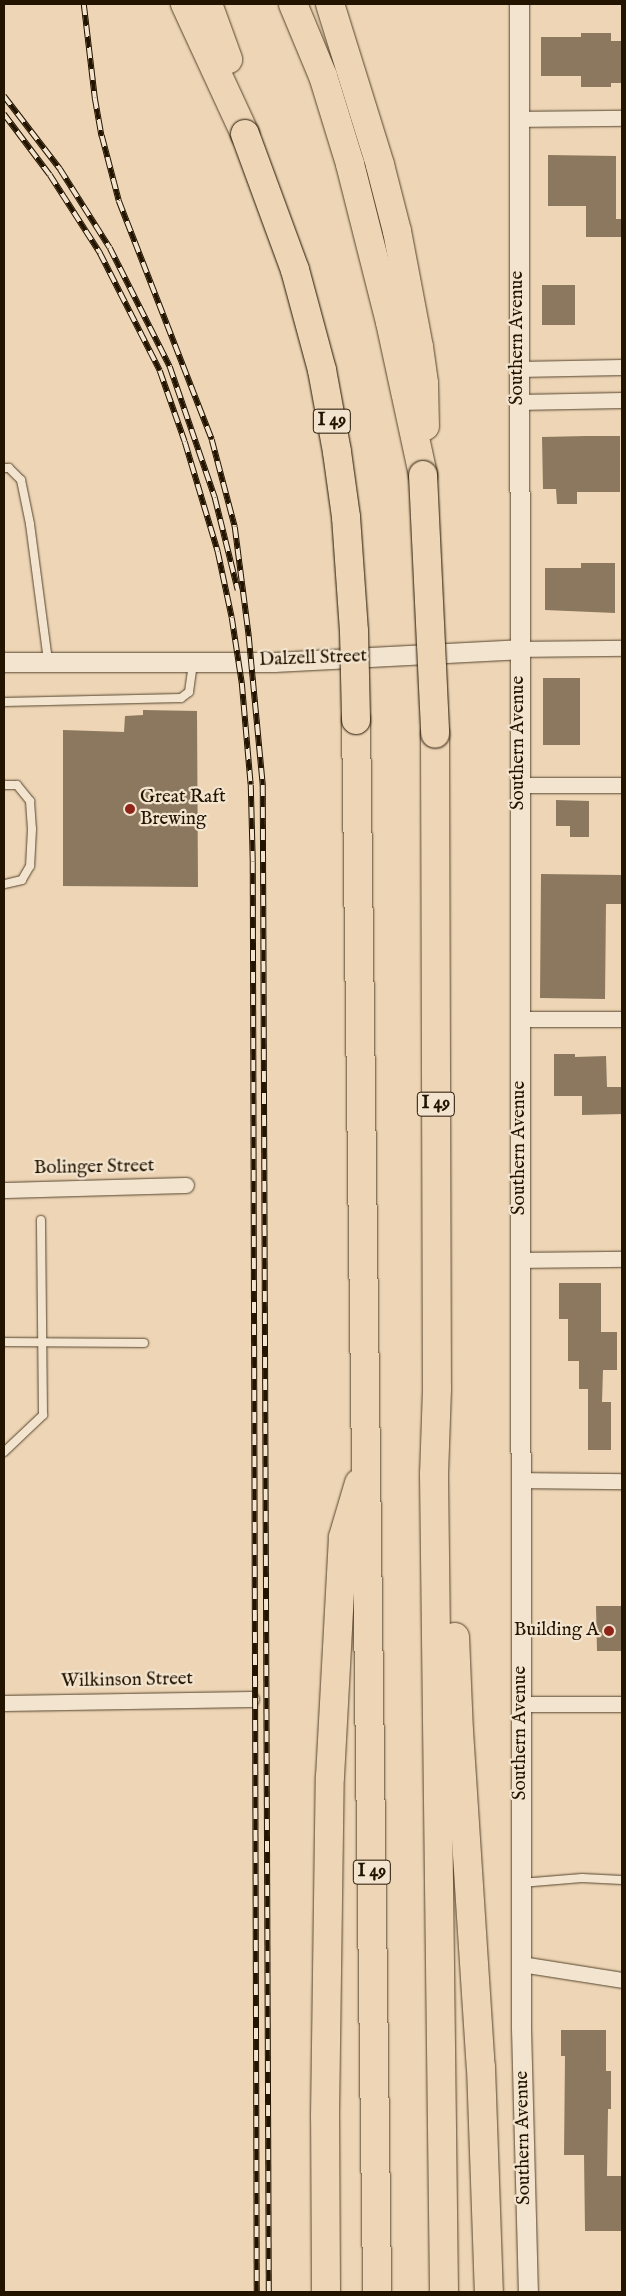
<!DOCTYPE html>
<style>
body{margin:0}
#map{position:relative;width:626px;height:2296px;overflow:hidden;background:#edd5b5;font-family:"IM FELL English",serif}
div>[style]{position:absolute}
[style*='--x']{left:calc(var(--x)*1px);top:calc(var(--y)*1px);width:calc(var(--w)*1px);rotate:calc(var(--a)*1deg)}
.building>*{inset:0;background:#8c785e}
.roads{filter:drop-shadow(0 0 1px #56442d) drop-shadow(0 0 1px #56442d)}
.service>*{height:8px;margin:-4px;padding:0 4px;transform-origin:4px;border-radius:4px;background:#f3e4cf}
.minor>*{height:15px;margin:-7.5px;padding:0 7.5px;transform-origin:7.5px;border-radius:7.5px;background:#f3e4cf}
.tertiary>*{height:19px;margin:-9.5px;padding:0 9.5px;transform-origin:9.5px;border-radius:9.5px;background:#f3e4cf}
.motorway>*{height:28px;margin:-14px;padding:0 14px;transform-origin:14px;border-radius:14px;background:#edd5b5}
.rail>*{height:5.5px;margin-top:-2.75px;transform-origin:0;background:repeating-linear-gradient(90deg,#f3e4cf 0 11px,#231400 0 22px);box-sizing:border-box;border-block:1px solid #231400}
.bridges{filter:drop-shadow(0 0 1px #231400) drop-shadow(0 0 1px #231400)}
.motorway-bridge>*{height:28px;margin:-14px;padding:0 14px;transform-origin:14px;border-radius:14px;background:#edd5b5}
.dots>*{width:14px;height:14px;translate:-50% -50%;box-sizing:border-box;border:2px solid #f3e4cf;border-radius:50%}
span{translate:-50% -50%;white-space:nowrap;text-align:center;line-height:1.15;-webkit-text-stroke:4.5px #f3e4cf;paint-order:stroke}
.shield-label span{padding:1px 4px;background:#f3e4cf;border:1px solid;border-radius:4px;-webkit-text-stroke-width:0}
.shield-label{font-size:18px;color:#231400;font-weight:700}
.street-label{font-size:19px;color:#231400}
.poi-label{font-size:19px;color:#231400}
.left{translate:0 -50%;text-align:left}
.right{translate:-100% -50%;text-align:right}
.frame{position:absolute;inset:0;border:5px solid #231400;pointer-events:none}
</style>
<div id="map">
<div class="building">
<div style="clip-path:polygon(581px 33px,611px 33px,611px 41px,622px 41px,622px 83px,611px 83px,611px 87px,581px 87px,581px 76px,541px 76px,541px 37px,581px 37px)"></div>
<div style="clip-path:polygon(548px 155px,616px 156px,616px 219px,622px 219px,622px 237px,586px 237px,586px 206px,548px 206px)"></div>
<div style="clip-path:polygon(542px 285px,575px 285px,575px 325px,542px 325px)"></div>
<div style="clip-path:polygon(586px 436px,620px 436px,620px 492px,577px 492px,577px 504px,557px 504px,556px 489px,543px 489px,542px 437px)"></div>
<div style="clip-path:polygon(581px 563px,615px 563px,615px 613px,545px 610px,545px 568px,581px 568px)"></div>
<div style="clip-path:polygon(543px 678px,580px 678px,580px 745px,543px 745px)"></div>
<div style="clip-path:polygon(143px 710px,197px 711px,198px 887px,63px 886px,63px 730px,124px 732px,125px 716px,143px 715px)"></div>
<div style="clip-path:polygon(556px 800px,589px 801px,589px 837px,570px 837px,570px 826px,556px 826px)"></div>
<div style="clip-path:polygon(541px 874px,622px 875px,622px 904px,606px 904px,605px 999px,540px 998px)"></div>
<div style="clip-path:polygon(554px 1054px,575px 1054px,575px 1057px,606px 1056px,607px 1087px,622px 1087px,622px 1114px,582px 1115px,582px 1096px,554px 1096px)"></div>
<div style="clip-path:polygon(559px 1283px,601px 1283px,601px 1332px,617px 1332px,617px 1370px,603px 1370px,602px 1402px,611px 1402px,611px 1450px,588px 1450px,588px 1389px,579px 1389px,579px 1361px,568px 1361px,568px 1319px,559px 1319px)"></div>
<div style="clip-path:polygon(596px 1606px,621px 1606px,622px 1651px,597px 1651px)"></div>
<div style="clip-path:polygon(561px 2030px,606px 2030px,606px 2071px,611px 2071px,611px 2109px,608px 2109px,607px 2176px,622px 2176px,622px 2231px,585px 2231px,584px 2155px,564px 2155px,565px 2056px,561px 2056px)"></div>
</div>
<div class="roads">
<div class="service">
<div style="--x:4;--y:468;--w:5;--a:0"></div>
<div style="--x:9;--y:468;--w:17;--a:45"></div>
<div style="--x:21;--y:480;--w:45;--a:78.4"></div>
<div style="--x:30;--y:524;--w:138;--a:82.5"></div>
<div style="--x:4;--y:702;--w:177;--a:-1.3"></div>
<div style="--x:181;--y:698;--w:10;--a:-37"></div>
<div style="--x:189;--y:692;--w:29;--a:-82"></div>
<div style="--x:4;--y:785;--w:13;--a:0"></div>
<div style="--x:17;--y:785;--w:21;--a:51"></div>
<div style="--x:30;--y:801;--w:28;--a:86"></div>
<div style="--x:32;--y:829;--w:37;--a:93"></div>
<div style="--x:30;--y:866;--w:16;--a:120"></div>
<div style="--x:22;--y:880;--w:18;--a:167"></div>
<div style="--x:4;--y:1342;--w:140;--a:0.4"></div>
<div style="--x:4;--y:1452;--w:54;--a:-43.5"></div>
<div style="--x:43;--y:1415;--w:195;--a:-90.6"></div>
<div style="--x:521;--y:1883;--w:61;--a:-4.7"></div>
<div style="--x:582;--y:1878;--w:40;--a:2.9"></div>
</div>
<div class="minor">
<div style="--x:519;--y:119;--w:103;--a:-0.6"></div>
<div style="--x:518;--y:369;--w:104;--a:-1.1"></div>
<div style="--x:518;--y:402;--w:104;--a:-1.1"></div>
<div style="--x:519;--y:649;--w:103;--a:-0.6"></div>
<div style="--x:519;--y:785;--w:103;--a:0"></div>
<div style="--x:519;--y:1019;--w:103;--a:0"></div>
<div style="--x:4;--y:1190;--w:182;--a:-1.6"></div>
<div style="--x:520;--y:1260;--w:102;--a:-0.6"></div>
<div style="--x:520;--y:1480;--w:102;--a:0.6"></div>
<div style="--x:4;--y:1703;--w:247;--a:-0.9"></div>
<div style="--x:520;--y:1704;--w:102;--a:0"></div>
<div style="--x:521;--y:1964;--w:102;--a:9"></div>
</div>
<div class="tertiary">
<div style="--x:519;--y:4;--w:2024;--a:89.94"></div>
<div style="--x:521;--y:2028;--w:264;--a:88.5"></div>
<div style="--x:4;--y:662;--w:270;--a:0"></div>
<div style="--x:274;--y:662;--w:245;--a:-3"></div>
</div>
<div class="motorway">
<div style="--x:185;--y:4;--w:143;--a:65.2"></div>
<div style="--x:208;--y:4;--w:59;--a:70"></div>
<div style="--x:293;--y:4;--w:78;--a:67.4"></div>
<div style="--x:323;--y:76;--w:92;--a:72.9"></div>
<div style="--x:350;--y:164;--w:163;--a:75.8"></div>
<div style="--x:390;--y:322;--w:157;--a:77.8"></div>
<div style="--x:330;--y:4;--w:169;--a:72.7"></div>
<div style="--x:380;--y:165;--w:68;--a:75.6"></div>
<div style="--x:397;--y:231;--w:118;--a:79.3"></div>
<div style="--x:419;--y:347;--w:36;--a:82"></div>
<div style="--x:424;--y:383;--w:43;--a:88.7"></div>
<div style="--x:356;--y:720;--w:1572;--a:89.23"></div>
<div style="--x:435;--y:734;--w:655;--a:89.83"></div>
<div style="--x:437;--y:1389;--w:85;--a:92"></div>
<div style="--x:434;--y:1474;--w:818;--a:89.3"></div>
<div style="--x:455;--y:1637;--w:94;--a:87.6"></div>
<div style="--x:459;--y:1731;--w:337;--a:86.3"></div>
<div style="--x:481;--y:2067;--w:225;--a:88"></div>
<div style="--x:326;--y:2292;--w:175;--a:-90.3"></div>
<div style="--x:325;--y:2117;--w:340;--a:-89.2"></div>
<div style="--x:330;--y:1777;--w:240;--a:-86.9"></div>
<div style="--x:343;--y:1537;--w:56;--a:-73.5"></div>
</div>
</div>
<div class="rail">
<div style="--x:84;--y:4;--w:95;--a:83.3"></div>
<div style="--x:95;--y:98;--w:39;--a:80"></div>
<div style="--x:102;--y:136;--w:67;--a:75.3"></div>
<div style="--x:119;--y:201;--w:256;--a:68.7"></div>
<div style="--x:212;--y:440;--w:90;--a:75.2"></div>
<div style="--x:235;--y:527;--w:111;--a:82.7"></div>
<div style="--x:249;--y:637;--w:149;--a:84.6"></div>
<div style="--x:263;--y:785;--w:1507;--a:89.77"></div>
<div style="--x:4;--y:96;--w:92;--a:52.5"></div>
<div style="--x:60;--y:169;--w:93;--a:57.7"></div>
<div style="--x:110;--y:248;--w:133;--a:63.2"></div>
<div style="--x:170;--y:367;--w:139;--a:71"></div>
<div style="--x:215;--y:498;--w:95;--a:76"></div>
<div style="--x:4;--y:114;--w:76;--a:53"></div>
<div style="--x:50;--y:175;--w:93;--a:57.3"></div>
<div style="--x:100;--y:253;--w:132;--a:63"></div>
<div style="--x:160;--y:371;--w:75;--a:70.6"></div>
<div style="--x:185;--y:442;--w:115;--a:73.3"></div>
<div style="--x:218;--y:552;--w:67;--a:78"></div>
<div style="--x:232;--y:618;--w:66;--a:81.3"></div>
<div style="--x:242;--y:683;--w:102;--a:85"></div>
<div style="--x:251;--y:785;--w:77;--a:88.5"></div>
<div style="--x:253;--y:862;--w:1430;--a:89.84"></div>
</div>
<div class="bridges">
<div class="motorway-bridge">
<div style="--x:245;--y:134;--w:145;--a:69.8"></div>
<div style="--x:295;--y:270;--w:104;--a:74.9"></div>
<div style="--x:322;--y:370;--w:83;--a:79.6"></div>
<div style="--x:337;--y:452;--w:66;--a:82.1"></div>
<div style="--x:346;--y:517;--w:114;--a:86"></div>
<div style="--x:354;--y:631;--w:89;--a:88.7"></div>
<div style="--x:423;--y:475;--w:259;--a:87.3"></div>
</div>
</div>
<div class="dots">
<div style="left:130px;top:809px;background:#8f2418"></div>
<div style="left:609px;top:1631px;background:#8f2418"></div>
</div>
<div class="shield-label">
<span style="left:332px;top:421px">I 49</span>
<span style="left:436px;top:1104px">I 49</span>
<span style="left:372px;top:1872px">I 49</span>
</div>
<div class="street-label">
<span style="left:518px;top:338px;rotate:-90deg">Southern Avenue</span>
<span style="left:313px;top:659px;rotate:-2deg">Dalzell Street</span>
<span style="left:519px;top:743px;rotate:-90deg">Southern Avenue</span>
<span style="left:520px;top:1148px;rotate:-90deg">Southern Avenue</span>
<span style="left:94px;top:1168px;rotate:-1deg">Bolinger Street</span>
<span style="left:127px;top:1681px;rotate:-1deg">Wilkinson Street</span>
<span style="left:521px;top:1733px;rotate:-90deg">Southern Avenue</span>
<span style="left:524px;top:2138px;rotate:-91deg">Southern Avenue</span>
</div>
<div class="poi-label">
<span class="left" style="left:140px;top:809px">Great Raft<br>Brewing</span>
<span class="right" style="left:599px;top:1631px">Building A</span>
</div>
<div class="frame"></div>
</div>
